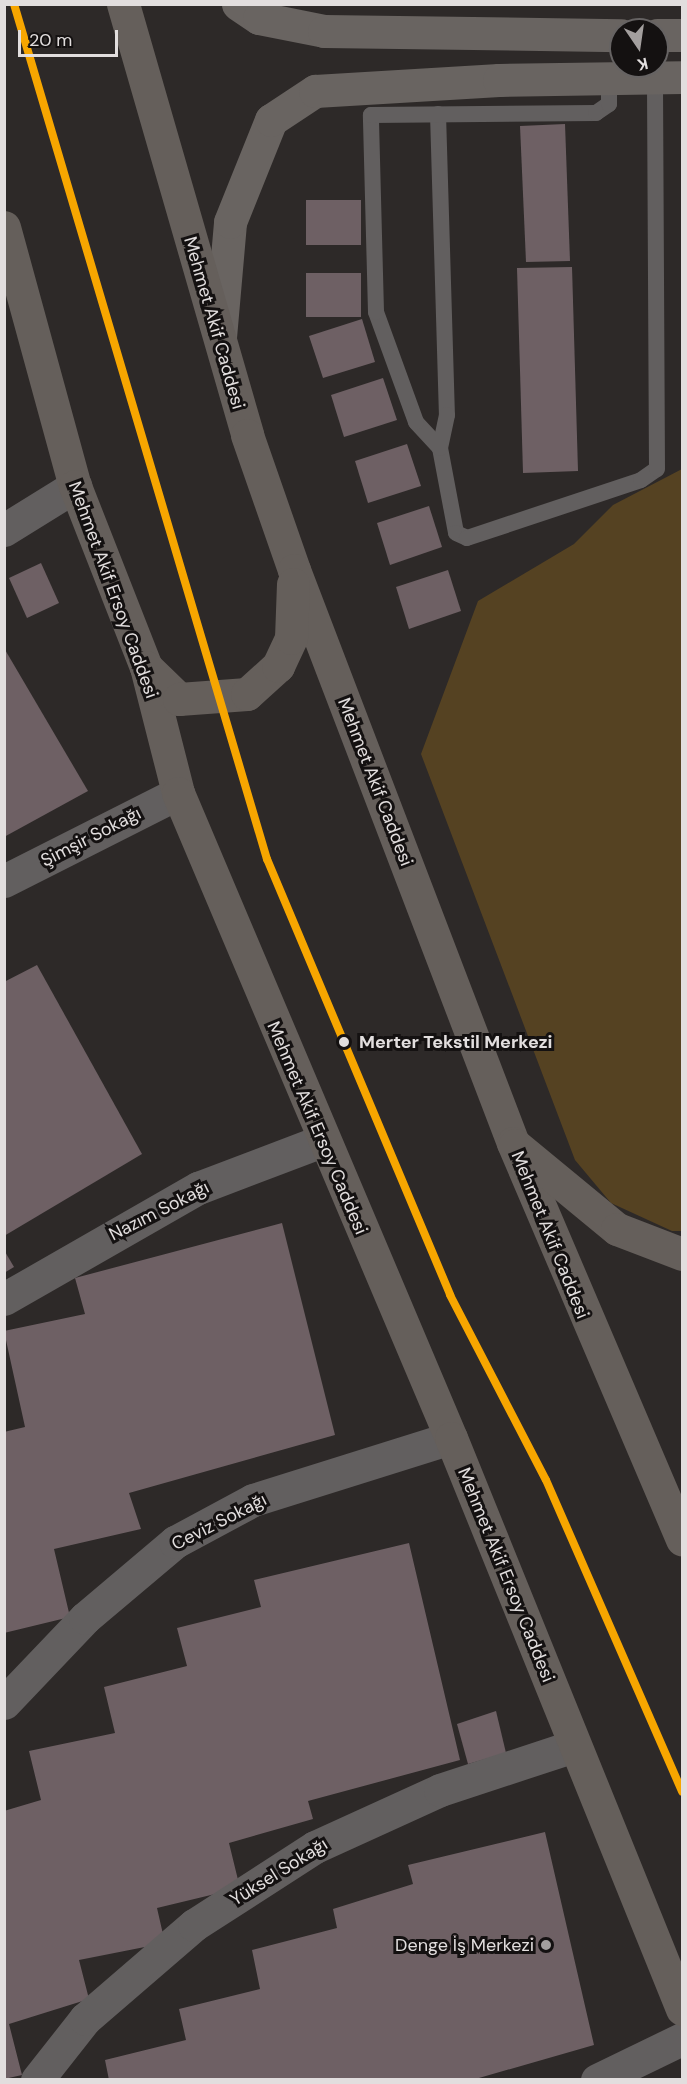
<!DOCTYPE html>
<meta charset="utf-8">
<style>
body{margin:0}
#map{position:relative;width:687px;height:2084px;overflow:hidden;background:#2d2928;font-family:"DM Sans",sans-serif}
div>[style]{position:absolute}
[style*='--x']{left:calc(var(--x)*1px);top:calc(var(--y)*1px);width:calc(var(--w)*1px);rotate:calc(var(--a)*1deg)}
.green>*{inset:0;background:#554222}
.building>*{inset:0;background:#6e6064}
.lane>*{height:16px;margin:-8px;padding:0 8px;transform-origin:8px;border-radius:8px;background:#625f5f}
.street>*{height:33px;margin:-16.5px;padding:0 16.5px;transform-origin:16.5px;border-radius:16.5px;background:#625f5f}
.secondary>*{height:33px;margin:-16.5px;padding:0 16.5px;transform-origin:16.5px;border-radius:16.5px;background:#696461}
.primary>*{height:33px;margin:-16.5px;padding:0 16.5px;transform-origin:16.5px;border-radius:16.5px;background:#655f5b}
.tram-1>*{height:8px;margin:-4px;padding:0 4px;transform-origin:4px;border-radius:4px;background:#f7a600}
.dots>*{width:16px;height:16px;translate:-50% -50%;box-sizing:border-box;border:3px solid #141111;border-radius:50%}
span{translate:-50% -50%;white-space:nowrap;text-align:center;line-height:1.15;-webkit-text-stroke:6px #141111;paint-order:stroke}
.street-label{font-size:18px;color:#e2dede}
.stop-label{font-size:18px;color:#e2dede;font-weight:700}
.left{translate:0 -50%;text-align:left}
.poi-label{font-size:18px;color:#e2dede}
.right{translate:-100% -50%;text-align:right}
.frame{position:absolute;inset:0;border:6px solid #e2dede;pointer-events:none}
.north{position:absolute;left:609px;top:18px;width:60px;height:60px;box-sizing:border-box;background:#141111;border:2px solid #666363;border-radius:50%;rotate:167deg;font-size:16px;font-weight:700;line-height:24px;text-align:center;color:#e2dede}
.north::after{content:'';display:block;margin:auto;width:21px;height:27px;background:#a39f9e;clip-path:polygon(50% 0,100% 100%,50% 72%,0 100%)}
.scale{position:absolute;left:18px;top:30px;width:100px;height:27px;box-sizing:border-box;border:3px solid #e2dede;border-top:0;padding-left:8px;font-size:18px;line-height:21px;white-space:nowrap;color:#e2dede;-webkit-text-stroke:4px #141111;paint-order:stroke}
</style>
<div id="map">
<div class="green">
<div style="clip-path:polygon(682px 469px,682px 1231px,672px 1231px,611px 1203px,575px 1160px,421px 754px,478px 601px,574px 544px,613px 505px)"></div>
</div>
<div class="building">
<div style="clip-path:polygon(565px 124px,570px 261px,526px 262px,520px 126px)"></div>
<div style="clip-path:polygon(306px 200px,361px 200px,361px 245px,306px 245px)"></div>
<div style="clip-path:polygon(572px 267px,578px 471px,523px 473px,517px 268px)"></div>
<div style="clip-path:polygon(306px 273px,361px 273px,361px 317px,306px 317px)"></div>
<div style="clip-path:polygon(362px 319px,375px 362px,323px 378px,309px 336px)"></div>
<div style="clip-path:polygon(383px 378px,397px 420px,344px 437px,331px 395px)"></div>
<div style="clip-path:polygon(407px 444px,421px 486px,368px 503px,355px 461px)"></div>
<div style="clip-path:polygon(429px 506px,442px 547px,390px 565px,377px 523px)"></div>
<div style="clip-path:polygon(41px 563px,59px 603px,27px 618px,9px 578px)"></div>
<div style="clip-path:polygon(448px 570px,461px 611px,409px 629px,396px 587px)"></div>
<div style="clip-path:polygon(4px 648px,88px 791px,4px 837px)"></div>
<div style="clip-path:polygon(37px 965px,142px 1154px,4px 1236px,4px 982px)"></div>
<div style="clip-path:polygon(282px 1223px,335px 1435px,129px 1493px,141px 1529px,54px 1549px,70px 1617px,4px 1633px,4px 1432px,25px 1427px,4px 1331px,85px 1314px,75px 1278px)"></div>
<div style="clip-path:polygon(4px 1250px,14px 1267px,4px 1273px)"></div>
<div style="clip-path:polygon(409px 1543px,460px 1760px,308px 1801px,313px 1819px,229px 1843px,240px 1888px,157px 1908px,165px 1943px,79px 1960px,89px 1999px,9px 2024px,22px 2075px,4px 2079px,4px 1811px,41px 1800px,29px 1751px,115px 1733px,104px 1687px,187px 1666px,177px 1628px,261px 1607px,254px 1580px)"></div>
<div style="clip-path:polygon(496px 1711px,506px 1753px,468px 1764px,457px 1724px)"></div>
<div style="clip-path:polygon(545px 1832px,594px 2045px,472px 2080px,109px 2080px,105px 2060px,186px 2040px,179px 2009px,260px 1989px,252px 1950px,337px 1928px,333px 1909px,413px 1884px,408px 1865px)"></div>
</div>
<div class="lane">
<div style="--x:438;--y:114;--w:301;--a:88.3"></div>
<div style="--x:447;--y:415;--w:34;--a:102"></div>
<div style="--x:440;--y:448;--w:86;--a:79.3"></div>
<div style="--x:456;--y:533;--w:12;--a:24"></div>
<div style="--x:467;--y:538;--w:183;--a:-18.4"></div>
<div style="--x:641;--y:480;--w:19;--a:-35"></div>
<div style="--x:657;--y:469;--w:392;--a:-90.3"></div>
<div style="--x:440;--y:448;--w:35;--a:-133"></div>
<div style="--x:416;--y:422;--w:117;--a:-110"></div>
<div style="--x:376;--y:312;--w:197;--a:-91.5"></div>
<div style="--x:371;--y:115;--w:225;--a:-0.5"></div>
<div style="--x:596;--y:113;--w:16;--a:-35"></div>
<div style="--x:609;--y:104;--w:26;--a:-90"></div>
</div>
<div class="street">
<div style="--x:4;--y:530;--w:84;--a:-31.8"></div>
<div style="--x:4;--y:881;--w:195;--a:-26.8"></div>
<div style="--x:4;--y:1299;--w:224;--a:-29.8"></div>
<div style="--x:198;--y:1188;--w:133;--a:-20.8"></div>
<div style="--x:4;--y:1703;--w:117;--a:-46.4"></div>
<div style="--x:85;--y:1618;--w:118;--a:-40.2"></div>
<div style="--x:175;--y:1542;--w:89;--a:-28.3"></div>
<div style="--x:253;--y:1500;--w:207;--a:-17.4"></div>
<div style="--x:37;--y:2080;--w:78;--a:-51.8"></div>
<div style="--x:85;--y:2019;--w:144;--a:-40.8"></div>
<div style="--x:194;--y:1925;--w:144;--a:-32.8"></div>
<div style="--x:315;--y:1847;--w:137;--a:-24.5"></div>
<div style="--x:440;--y:1790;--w:141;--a:-18.2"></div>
<div style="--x:597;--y:2080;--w:94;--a:-25.8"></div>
</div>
<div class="secondary">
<div style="--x:238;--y:4;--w:25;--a:34"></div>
<div style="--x:259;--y:18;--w:66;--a:11.3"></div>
<div style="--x:324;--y:31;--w:297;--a:0.8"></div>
<div style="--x:657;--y:35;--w:25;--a:0"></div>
<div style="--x:220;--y:337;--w:115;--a:-85"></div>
<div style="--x:230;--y:222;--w:110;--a:-68.1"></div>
<div style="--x:271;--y:120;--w:53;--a:-33.4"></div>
<div style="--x:315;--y:91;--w:184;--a:-3.4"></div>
<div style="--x:499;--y:80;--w:183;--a:-0.9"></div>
</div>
<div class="primary">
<div style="--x:123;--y:4;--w:448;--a:73.9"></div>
<div style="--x:247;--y:435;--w:143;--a:70.8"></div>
<div style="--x:294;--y:570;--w:613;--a:69.08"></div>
<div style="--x:513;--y:1143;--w:431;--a:66.9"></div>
<div style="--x:4;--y:227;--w:269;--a:74.7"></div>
<div style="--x:75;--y:486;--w:194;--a:68.6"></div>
<div style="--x:146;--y:667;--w:130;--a:75.7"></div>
<div style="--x:178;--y:793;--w:700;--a:67.06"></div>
<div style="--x:451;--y:1438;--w:616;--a:67.97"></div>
<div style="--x:146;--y:667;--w:46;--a:44.1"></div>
<div style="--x:179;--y:699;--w:68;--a:-4.2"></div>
<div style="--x:247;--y:694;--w:42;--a:-42.1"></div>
<div style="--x:278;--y:666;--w:31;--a:-65"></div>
<div style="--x:291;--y:638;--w:54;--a:-87.9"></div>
<div style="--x:515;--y:1145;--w:132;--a:39.5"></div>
<div style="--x:617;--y:1229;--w:70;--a:21"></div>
</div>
<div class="tram-1">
<div style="--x:14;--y:4;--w:892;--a:73.52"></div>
<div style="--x:267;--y:859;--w:473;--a:67.2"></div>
<div style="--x:450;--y:1295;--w:208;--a:62.6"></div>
<div style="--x:546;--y:1480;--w:340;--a:66.4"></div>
</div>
<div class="dots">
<div style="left:344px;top:1042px;background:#e2dede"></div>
<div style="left:546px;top:1945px;background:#a39f9e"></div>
</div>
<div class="street-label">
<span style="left:214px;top:323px;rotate:74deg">Mehmet Akif Caddesi</span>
<span style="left:113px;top:590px;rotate:70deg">Mehmet Akif Ersoy Caddesi</span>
<span style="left:375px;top:782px;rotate:69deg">Mehmet Akif Caddesi</span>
<span style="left:91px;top:837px;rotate:-27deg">Şimşir Sokağı</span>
<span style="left:317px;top:1128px;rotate:67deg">Mehmet Akif Ersoy Caddesi</span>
<span style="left:159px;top:1211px;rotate:-27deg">Nazım Sokağı</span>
<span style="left:550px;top:1235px;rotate:68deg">Mehmet Akif Caddesi</span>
<span style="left:219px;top:1522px;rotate:-27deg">Ceviz Sokağı</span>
<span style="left:506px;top:1575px;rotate:68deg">Mehmet Akif Ersoy Caddesi</span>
<span style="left:279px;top:1872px;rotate:-32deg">Yüksel Sokağı</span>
</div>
<div class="stop-label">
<span class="left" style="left:359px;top:1042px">Merter Tekstil Merkezi</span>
</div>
<div class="poi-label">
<span class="right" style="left:534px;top:1945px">Denge İş Merkezi</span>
</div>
<div class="frame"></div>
<div class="north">K</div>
<div class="scale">20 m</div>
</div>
